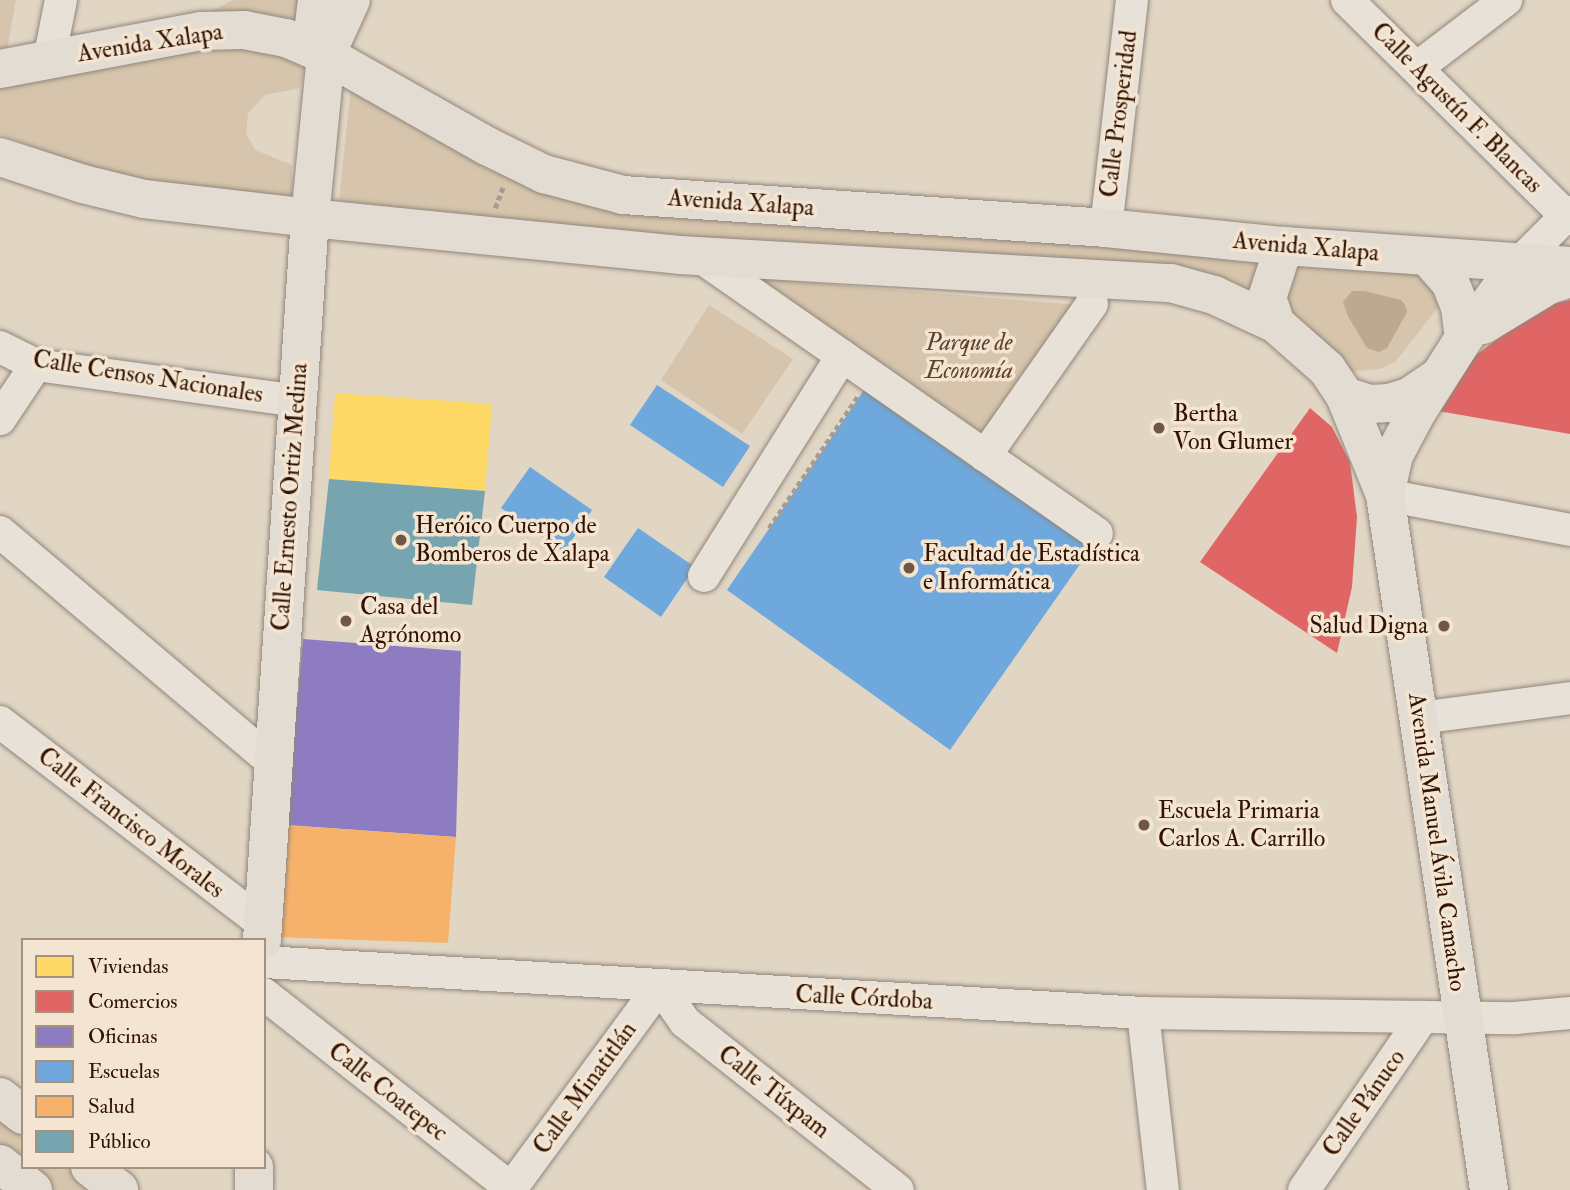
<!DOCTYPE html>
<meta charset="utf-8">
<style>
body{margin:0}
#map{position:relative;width:1570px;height:1190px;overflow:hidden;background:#e1d5c4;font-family:"IM FELL Double Pica",serif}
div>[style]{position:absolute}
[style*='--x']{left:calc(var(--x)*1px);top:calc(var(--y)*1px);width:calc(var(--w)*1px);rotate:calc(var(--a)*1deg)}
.green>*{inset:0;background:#d6c4ac}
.water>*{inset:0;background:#bda890}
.homes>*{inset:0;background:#ffd966}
.shops>*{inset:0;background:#e06666}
.offices>*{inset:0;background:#8e7cc3}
.schools>*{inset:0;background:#6fa8dc}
.health>*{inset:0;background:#f6b26b}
.public>*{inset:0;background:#76a5af}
.path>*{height:4.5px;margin-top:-2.25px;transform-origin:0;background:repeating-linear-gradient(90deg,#a49b93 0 5px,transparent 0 8.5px)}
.roads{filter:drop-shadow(0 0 2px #91867b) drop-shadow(0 0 2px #91867b)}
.minor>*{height:32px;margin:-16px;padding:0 16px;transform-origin:16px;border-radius:16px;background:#e7e1d8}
.major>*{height:38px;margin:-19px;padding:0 19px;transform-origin:19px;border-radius:19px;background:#e3dcd2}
.dots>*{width:19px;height:19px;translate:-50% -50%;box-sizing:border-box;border:4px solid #f3e5d1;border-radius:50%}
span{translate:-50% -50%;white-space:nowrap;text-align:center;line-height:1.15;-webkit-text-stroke:7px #f3e5d1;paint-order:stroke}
.street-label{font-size:24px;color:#321200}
.park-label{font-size:24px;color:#60432e;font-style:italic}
.poi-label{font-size:24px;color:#321200}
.left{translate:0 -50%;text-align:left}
.right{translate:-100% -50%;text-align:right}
.legend{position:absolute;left:21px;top:938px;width:245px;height:231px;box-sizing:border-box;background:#f3e5d1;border:2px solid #a6917d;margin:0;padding:9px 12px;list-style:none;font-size:21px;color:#321200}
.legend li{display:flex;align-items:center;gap:14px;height:35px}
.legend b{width:35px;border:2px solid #a6917d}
</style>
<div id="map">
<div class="green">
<div style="clip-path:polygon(0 0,16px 0,3px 73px,0 73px)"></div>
<div style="clip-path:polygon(233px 0,307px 0,303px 23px,207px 13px)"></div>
<div style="clip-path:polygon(219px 40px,305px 63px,300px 88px,265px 95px,248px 113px,246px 133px,255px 150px,292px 165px,292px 201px,125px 181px,0 134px,0 84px)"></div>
<div style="clip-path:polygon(351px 85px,489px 170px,585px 204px,1271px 250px,1259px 307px,339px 201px)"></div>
<div style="clip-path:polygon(1298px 261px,1422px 266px,1439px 280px,1439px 306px,1396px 361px,1380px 369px,1341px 372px,1283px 310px)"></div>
<div style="clip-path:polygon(752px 278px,1079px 305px,983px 441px)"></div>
<div style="clip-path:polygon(709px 305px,793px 359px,742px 434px,661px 380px)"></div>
<div style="clip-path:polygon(0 1111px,23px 1129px,23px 1166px,0 1148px)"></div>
<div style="clip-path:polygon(25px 1167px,73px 1167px,103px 1190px,54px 1190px)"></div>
</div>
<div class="water">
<div style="clip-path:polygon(1352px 291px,1365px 291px,1401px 300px,1405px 305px,1407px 312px,1387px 348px,1379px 352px,1367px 348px,1348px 316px,1343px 302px)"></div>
</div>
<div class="homes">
<div style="clip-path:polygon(335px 393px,492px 404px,485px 491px,329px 479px)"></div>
</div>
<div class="shops">
<div style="clip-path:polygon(1570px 300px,1570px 434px,1438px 411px,1472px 358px,1540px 307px)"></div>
<div style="clip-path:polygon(1310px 408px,1332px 427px,1350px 462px,1357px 517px,1352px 587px,1337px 653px,1200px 562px)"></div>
</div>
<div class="offices">
<div style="clip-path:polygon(303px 639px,461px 651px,456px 837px,286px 825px)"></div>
</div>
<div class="schools">
<div style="clip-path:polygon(657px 385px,750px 446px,723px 487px,630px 425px)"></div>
<div style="clip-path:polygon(866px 387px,1092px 547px,950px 750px,727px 590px)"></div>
<div style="clip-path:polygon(530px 467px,592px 510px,564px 552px,501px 508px)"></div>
<div style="clip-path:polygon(638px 528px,695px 567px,661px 617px,604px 577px)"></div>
</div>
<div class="health">
<div style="clip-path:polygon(286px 825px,456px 837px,448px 943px,274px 937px)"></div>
</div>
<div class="public">
<div style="clip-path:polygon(329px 479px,485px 491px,472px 605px,317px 590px)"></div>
</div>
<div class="path">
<div style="--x:495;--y:208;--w:22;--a:-69"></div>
<div style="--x:769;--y:528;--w:159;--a:-56"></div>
</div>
<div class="roads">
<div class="minor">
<div style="--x:1347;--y:0;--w:308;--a:44.6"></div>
<div style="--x:49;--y:60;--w:61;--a:-78.7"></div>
<div style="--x:1418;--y:67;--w:111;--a:-37.3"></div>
<div style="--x:1106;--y:228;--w:229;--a:-83.5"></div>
<div style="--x:699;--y:256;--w:485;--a:34.9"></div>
<div style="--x:1520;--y:262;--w:71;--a:-45"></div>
<div style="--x:0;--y:347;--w:40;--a:26.6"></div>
<div style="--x:36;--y:365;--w:264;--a:7.8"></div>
<div style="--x:0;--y:419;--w:65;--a:-56.3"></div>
<div style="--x:985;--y:456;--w:186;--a:-54.9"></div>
<div style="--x:1385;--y:495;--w:188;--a:10.7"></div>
<div style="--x:0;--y:532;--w:355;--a:40.2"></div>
<div style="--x:704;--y:576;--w:260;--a:-57.9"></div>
<div style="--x:1419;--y:718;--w:152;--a:-7.5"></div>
<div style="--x:0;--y:722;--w:332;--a:37.5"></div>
<div style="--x:264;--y:962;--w:880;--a:3.32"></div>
<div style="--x:1143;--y:1013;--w:372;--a:0.8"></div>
<div style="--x:1515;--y:1018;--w:55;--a:-5.2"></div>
<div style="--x:264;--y:994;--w:317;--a:38.2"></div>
<div style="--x:1143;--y:1013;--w:178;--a:83.6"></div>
<div style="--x:510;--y:1190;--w:253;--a:-53.7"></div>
<div style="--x:660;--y:986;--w:44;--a:55.2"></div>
<div style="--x:685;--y:1022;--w:271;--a:38.3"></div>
<div style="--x:1304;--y:1190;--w:210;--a:-55.5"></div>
</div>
<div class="major">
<div style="--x:317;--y:0;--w:32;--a:97"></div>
<div style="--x:313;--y:32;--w:26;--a:61"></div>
<div style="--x:0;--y:69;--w:206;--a:-10.7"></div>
<div style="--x:202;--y:31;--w:42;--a:-1.4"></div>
<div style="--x:244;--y:30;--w:43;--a:10.8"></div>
<div style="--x:286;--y:38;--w:43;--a:23"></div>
<div style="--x:326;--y:55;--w:185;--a:29.5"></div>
<div style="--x:487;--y:146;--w:64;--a:26.2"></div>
<div style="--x:544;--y:174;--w:82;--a:14.9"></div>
<div style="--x:623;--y:195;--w:484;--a:3.9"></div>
<div style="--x:1106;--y:228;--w:179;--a:5.8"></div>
<div style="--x:1284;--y:246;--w:287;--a:4"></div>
<div style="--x:0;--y:157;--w:87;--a:18"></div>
<div style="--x:83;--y:184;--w:63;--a:13.8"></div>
<div style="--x:144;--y:199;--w:167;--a:6.5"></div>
<div style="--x:310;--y:218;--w:372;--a:5.7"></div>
<div style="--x:680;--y:255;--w:492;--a:3.3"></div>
<div style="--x:1171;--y:283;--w:45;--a:15.6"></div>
<div style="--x:1214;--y:295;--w:68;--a:25.1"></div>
<div style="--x:1276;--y:324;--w:68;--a:41.4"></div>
<div style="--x:1327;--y:369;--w:32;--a:56"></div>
<div style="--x:1345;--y:396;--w:107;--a:68"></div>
<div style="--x:1385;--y:495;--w:703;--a:81.49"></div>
<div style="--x:1428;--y:257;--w:33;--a:49"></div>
<div style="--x:1450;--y:282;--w:27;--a:68"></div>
<div style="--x:1460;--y:307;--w:31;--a:83"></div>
<div style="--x:1276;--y:324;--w:28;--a:-109"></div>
<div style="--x:1267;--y:298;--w:55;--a:-71.9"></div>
<div style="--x:1483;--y:325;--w:77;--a:-31.2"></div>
<div style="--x:1549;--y:285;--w:22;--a:-18"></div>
<div style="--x:1345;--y:396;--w:26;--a:18"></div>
<div style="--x:1370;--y:404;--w:19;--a:-3"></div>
<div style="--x:1389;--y:403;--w:21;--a:-17"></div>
<div style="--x:1409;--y:397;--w:32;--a:-34"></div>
<div style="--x:1385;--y:495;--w:41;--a:-77.3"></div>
<div style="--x:1394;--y:455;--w:49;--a:-61.9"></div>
<div style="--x:1417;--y:412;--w:88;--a:-57.6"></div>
<div style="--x:1464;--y:338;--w:94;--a:-53.6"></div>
<div style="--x:262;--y:940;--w:724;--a:-86.2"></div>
<div style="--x:310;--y:218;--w:164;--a:-84.4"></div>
<div style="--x:326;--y:55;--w:60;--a:-65.6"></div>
<div style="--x:0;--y:1097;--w:29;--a:38"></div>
<div style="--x:0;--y:1164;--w:42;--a:38.2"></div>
<div style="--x:90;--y:1167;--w:37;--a:38"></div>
<div style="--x:254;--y:1190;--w:23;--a:-90"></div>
</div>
</div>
<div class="dots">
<div style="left:1159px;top:428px;background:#6f5645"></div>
<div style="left:401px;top:540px;background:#6f5645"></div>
<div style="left:909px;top:568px;background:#6f5645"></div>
<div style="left:346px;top:621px;background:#6f5645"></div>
<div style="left:1444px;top:626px;background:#6f5645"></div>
<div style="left:1144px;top:825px;background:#6f5645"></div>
</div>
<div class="street-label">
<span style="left:150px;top:43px;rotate:-9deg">Avenida Xalapa</span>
<span style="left:1457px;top:108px;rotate:45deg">Calle Agustín F. Blancas</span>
<span style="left:1119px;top:114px;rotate:-83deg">Calle Prosperidad</span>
<span style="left:741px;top:203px;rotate:4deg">Avenida Xalapa</span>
<span style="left:1306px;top:247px;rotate:5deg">Avenida Xalapa</span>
<span style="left:148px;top:377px;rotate:9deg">Calle Censos Nacionales</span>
<span style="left:290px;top:497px;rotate:-86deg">Calle Ernesto Ortiz Medina</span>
<span style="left:131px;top:823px;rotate:38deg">Calle Francisco Morales</span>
<span style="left:1437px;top:842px;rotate:82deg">Avenida Manuel Ávila Camacho</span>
<span style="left:864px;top:998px;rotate:3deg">Calle Córdoba</span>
<span style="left:585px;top:1088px;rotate:-54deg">Calle Minatitlán</span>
<span style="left:388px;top:1092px;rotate:38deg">Calle Coatepec</span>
<span style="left:774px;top:1092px;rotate:38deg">Calle Túxpam</span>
<span style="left:1364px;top:1103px;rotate:-55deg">Calle Pánuco</span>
</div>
<div class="park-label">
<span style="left:969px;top:357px">Parque de<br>Economía</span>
</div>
<div class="poi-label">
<span class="left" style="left:1173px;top:428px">Bertha<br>Von Glumer</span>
<span class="left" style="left:415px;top:540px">Heróico Cuerpo de<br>Bomberos de Xalapa</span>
<span class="left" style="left:923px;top:568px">Facultad de Estadística<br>e Informática</span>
<span class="left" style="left:360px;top:621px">Casa del<br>Agrónomo</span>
<span class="right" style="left:1428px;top:626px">Salud Digna</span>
<span class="left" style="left:1158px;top:825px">Escuela Primaria<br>Carlos A. Carrillo</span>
</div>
<ul class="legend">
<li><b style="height:19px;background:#ffd966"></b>Viviendas</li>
<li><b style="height:19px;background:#e06666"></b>Comercios</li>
<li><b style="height:19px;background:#8e7cc3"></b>Oficinas</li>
<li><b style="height:19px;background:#6fa8dc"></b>Escuelas</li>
<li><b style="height:19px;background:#f6b26b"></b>Salud</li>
<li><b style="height:19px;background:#76a5af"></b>Público</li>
</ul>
</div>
